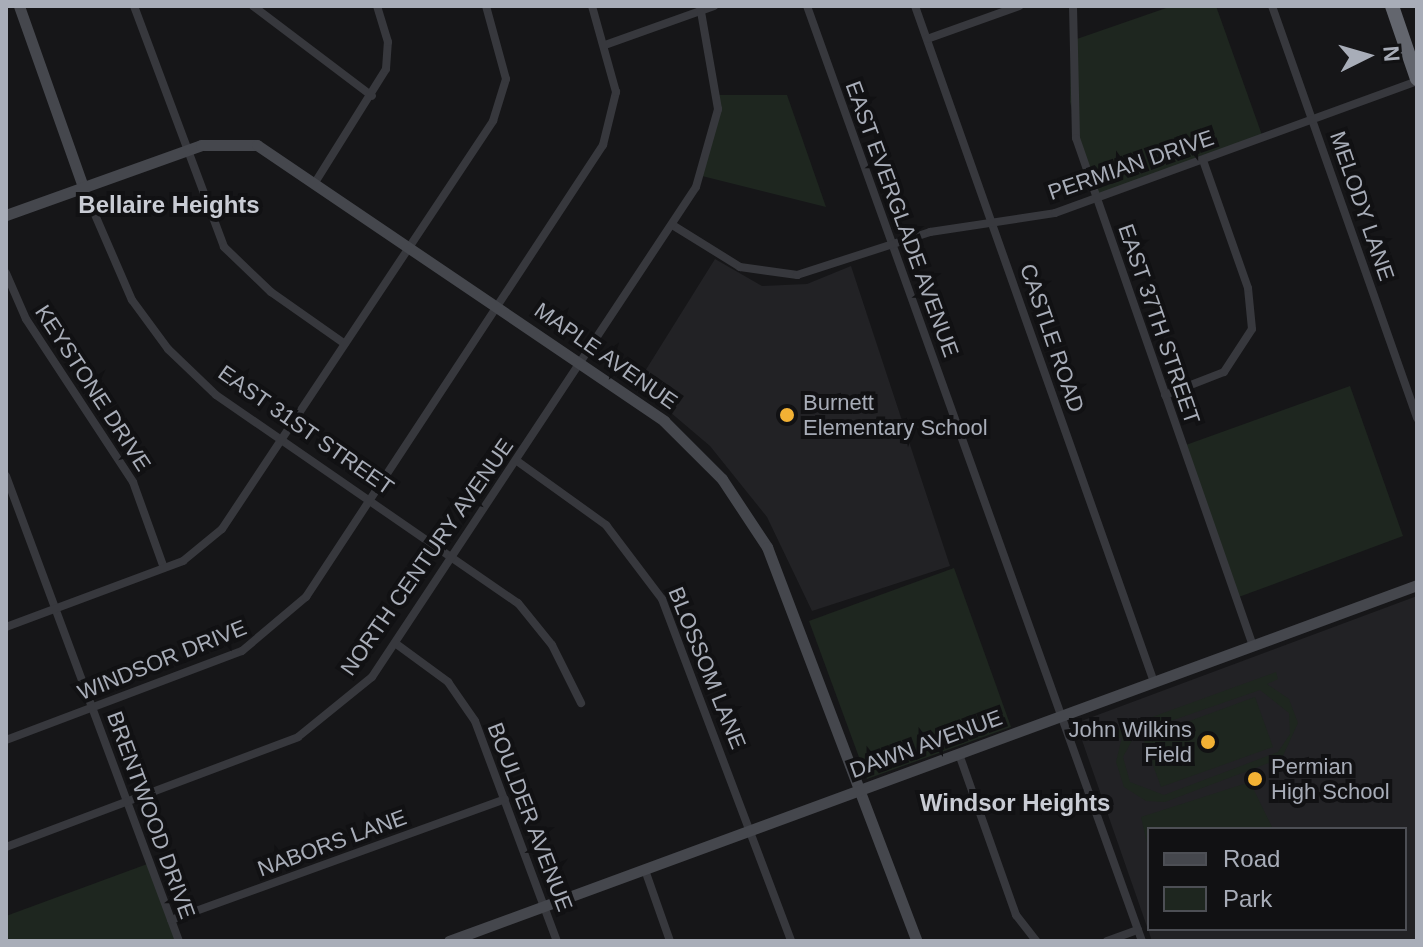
<!DOCTYPE html>
<style>
body{margin:0}
#map{position:relative;width:1423px;height:947px;overflow:hidden;background:#161618;font-family:Helvetica,sans-serif}
div>[style]{position:absolute}
[style*='--x']{left:calc(var(--x)*1px);top:calc(var(--y)*1px);width:calc(var(--w)*1px);rotate:calc(var(--a)*1deg)}
.built>*{inset:0;background:#222225}
.green>*{inset:0;background:#1e261f}
.street>*{height:8px;margin:-4px;padding:0 4px;transform-origin:4px;border-radius:4px;background:#37383d}
.secondary>*{height:11px;margin:-5.5px;padding:0 5.5px;transform-origin:5.5px;border-radius:5.5px;background:#45474d}
.highway>*{height:14px;margin:-7px;padding:0 7px;transform-origin:7px;border-radius:7px;background:#63666e}
.dots>*{width:22px;height:22px;translate:-50% -50%;box-sizing:border-box;border:4px solid #111113;border-radius:50%}
span{translate:-50% -50%;white-space:nowrap;text-align:center;line-height:1.15;-webkit-text-stroke:8px #111113;paint-order:stroke}
.street-label{font-size:22px;color:#a8adb8}
.poi-label{font-size:22px;color:#a8adb8}
.left{translate:0 -50%;text-align:left}
.right{translate:-100% -50%;text-align:right}
.neighbourhood-label{font-size:24px;color:#c9ccd4;font-weight:700}
.frame{position:absolute;inset:0;border:8px solid #a8adb8;pointer-events:none}
.legend{position:absolute;left:1147px;top:827px;width:260px;height:104px;box-sizing:border-box;background:#111113;border:2px solid #4d4f55;margin:0;padding:10px 14px;list-style:none;font-size:24px;color:#a8adb8}
.legend li{display:flex;align-items:center;gap:16px;height:40px}
.legend b{width:40px;border:2px solid #4d4f55}
.north{position:absolute;left:1327px;top:16px;width:80px;height:80px;-webkit-text-stroke:6px #111113;paint-order:stroke;rotate:85deg;font-size:22px;font-weight:700;line-height:32px;text-align:center;color:#a8adb8}
.north::after{content:'';display:block;margin:auto;width:28px;height:36px;background:#a8adb8;clip-path:polygon(50% 0,100% 100%,50% 72%,0 100%)}
</style>
<div id="map">
<div class="built">
<div style="clip-path:polygon(715px 259px,762px 286px,807px 284px,851px 266px,950px 566px,812px 611px,767px 517px,710px 446px,637px 384px)"></div>
<div style="clip-path:polygon(evenodd,1417px 596px,1417px 941px,1152px 941px,1076px 723px,1417px 596px,1149px 829px,1405px 829px,1405px 929px,1149px 929px,1149px 829px)"></div>
</div>
<div class="green">
<div style="clip-path:polygon(1172px 6px,1216px 6px,1263px 138px,1095px 198px,1070px 102px,1071px 41px)"></div>
<div style="clip-path:polygon(718px 95px,787px 95px,826px 207px,702px 176px)"></div>
<div style="clip-path:polygon(1350px 386px,1403px 536px,1236px 598px,1183px 446px)"></div>
<div style="clip-path:polygon(954px 568px,1011px 727px,867px 779px,809px 621px)"></div>
<div style="clip-path:polygon(evenodd,1276px 672px,1278px 679px,1267px 684px,1289px 699px,1298px 723px,1282px 758px,1165px 802px,1146px 801px,1124px 787px,1116px 762px,1122px 737px,1111px 741px,1108px 733px,1276px 672px,1260px 690px,1289px 713px,1290px 734px,1278px 752px,1164px 795px,1130px 782px,1123px 757px,1136px 733px,1260px 690px)"></div>
<div style="clip-path:polygon(1255px 697px,1273px 747px,1161px 787px,1143px 738px)"></div>
<div style="clip-path:polygon(1250px 782px,1273px 829px,1149px 829px,1149px 852px,1141px 817px)"></div>
<div style="clip-path:polygon(150px 863px,175px 941px,6px 941px,6px 916px)"></div>
</div>
<div class="street">
<div style="--x:134;--y:6;--w:257;--a:69.5"></div>
<div style="--x:224;--y:247;--w:65;--a:43.8"></div>
<div style="--x:271;--y:292;--w:90;--a:35.1"></div>
<div style="--x:253;--y:6;--w:149;--a:37.1"></div>
<div style="--x:807;--y:6;--w:993;--a:70.29"></div>
<div style="--x:915;--y:6;--w:717;--a:70.53"></div>
<div style="--x:1073;--y:6;--w:132;--a:88.7"></div>
<div style="--x:1076;--y:138;--w:538;--a:70.79"></div>
<div style="--x:1272;--y:6;--w:437;--a:70.6"></div>
<div style="--x:927;--y:39;--w:98;--a:-19.7"></div>
<div style="--x:605;--y:45;--w:116;--a:-19.7"></div>
<div style="--x:316;--y:181;--w:132;--a:-58"></div>
<div style="--x:386;--y:69;--w:27;--a:-86"></div>
<div style="--x:388;--y:42;--w:38;--a:-107"></div>
<div style="--x:83;--y:187;--w:123;--a:66.6"></div>
<div style="--x:132;--y:300;--w:61;--a:53.7"></div>
<div style="--x:168;--y:349;--w:66;--a:43.8"></div>
<div style="--x:216;--y:395;--w:367;--a:34.6"></div>
<div style="--x:518;--y:603;--w:54;--a:51"></div>
<div style="--x:552;--y:645;--w:65;--a:63.4"></div>
<div style="--x:674;--y:226;--w:78;--a:31.8"></div>
<div style="--x:740;--y:267;--w:58;--a:8"></div>
<div style="--x:797;--y:275;--w:140;--a:-17.9"></div>
<div style="--x:930;--y:232;--w:126;--a:-8.6"></div>
<div style="--x:1055;--y:213;--w:385;--a:-20"></div>
<div style="--x:6;--y:273;--w:50;--a:66.5"></div>
<div style="--x:26;--y:319;--w:195;--a:56.7"></div>
<div style="--x:133;--y:482;--w:91;--a:70.2"></div>
<div style="--x:1165;--y:395;--w:63;--a:-21.3"></div>
<div style="--x:1224;--y:372;--w:51;--a:-56.9"></div>
<div style="--x:1252;--y:329;--w:41;--a:-95.6"></div>
<div style="--x:1248;--y:288;--w:136;--a:-109.4"></div>
<div style="--x:517;--y:461;--w:110;--a:35.7"></div>
<div style="--x:606;--y:525;--w:93;--a:52.9"></div>
<div style="--x:662;--y:599;--w:366;--a:69.3"></div>
<div style="--x:6;--y:476;--w:496;--a:69.6"></div>
<div style="--x:6;--y:627;--w:189;--a:-20.4"></div>
<div style="--x:183;--y:561;--w:50;--a:-39.4"></div>
<div style="--x:222;--y:529;--w:490;--a:-56.4"></div>
<div style="--x:493;--y:121;--w:44;--a:-72.8"></div>
<div style="--x:506;--y:79;--w:76;--a:-105.3"></div>
<div style="--x:395;--y:643;--w:66;--a:36.3"></div>
<div style="--x:448;--y:682;--w:47;--a:55.3"></div>
<div style="--x:475;--y:721;--w:235;--a:69.6"></div>
<div style="--x:6;--y:740;--w:252;--a:-20.7"></div>
<div style="--x:242;--y:651;--w:84;--a:-40.2"></div>
<div style="--x:306;--y:597;--w:541;--a:-56.69"></div>
<div style="--x:603;--y:145;--w:55;--a:-76.2"></div>
<div style="--x:616;--y:92;--w:89;--a:-105.6"></div>
<div style="--x:959;--y:754;--w:171;--a:70.5"></div>
<div style="--x:1016;--y:915;--w:33;--a:52"></div>
<div style="--x:6;--y:847;--w:312;--a:-20.6"></div>
<div style="--x:298;--y:737;--w:95;--a:-39"></div>
<div style="--x:372;--y:677;--w:587;--a:-56.53"></div>
<div style="--x:696;--y:187;--w:81;--a:-74.2"></div>
<div style="--x:718;--y:109;--w:105;--a:-99.9"></div>
<div style="--x:645;--y:870;--w:75;--a:70.6"></div>
<div style="--x:171;--y:920;--w:355;--a:-19.9"></div>
<div style="--x:1107;--y:941;--w:33;--a:-20"></div>
</div>
<div class="secondary">
<div style="--x:19;--y:6;--w:192;--a:70.5"></div>
<div style="--x:6;--y:215;--w:207;--a:-19.7"></div>
<div style="--x:201;--y:145;--w:56;--a:0"></div>
<div style="--x:257;--y:145;--w:492;--a:34.1"></div>
<div style="--x:664;--y:421;--w:82;--a:45"></div>
<div style="--x:722;--y:479;--w:82;--a:56.5"></div>
<div style="--x:767;--y:547;--w:422;--a:69.2"></div>
<div style="--x:449;--y:941;--w:1031;--a:-20.19"></div>
</div>
<div class="highway">
<div style="--x:1392;--y:6;--w:77;--a:71.1"></div>
</div>
<div class="dots">
<div style="left:787px;top:415px;background:#f2b134"></div>
<div style="left:1208px;top:742px;background:#f2b134"></div>
<div style="left:1255px;top:779px;background:#f2b134"></div>
</div>
<div class="street-label">
<span style="left:1131px;top:165px;rotate:-19deg">PERMIAN DRIVE</span>
<span style="left:1362px;top:206px;rotate:71deg">MELODY LANE</span>
<span style="left:902px;top:219px;rotate:70deg">EAST EVERGLADE AVENUE</span>
<span style="left:1159px;top:324px;rotate:71deg">EAST 37TH STREET</span>
<span style="left:1052px;top:338px;rotate:71deg">CASTLE ROAD</span>
<span style="left:606px;top:356px;rotate:35deg">MAPLE AVENUE</span>
<span style="left:93px;top:388px;rotate:57deg">KEYSTONE DRIVE</span>
<span style="left:306px;top:430px;rotate:35deg">EAST 31ST STREET</span>
<span style="left:427px;top:557px;rotate:-55deg">NORTH CENTURY AVENUE</span>
<span style="left:162px;top:660px;rotate:-22deg">WINDSOR DRIVE</span>
<span style="left:707px;top:668px;rotate:68deg">BLOSSOM LANE</span>
<span style="left:926px;top:744px;rotate:-20deg">DAWN AVENUE</span>
<span style="left:151px;top:815px;rotate:70deg">BRENTWOOD DRIVE</span>
<span style="left:530px;top:817px;rotate:69deg">BOULDER AVENUE</span>
<span style="left:332px;top:843px;rotate:-20deg">NABORS LANE</span>
</div>
<div class="poi-label">
<span class="left" style="left:803px;top:415px">Burnett<br>Elementary School</span>
<span class="right" style="left:1192px;top:742px">John Wilkins<br>Field</span>
<span class="left" style="left:1271px;top:779px">Permian<br>High School</span>
</div>
<div class="neighbourhood-label">
<span style="left:169px;top:205px">Bellaire Heights</span>
<span style="left:1015px;top:803px">Windsor Heights</span>
</div>
<div class="frame"></div>
<ul class="legend">
<li><b style="height:10px;background:#45474d"></b>Road</li>
<li><b style="height:22px;background:#1e261f"></b>Park</li>
</ul>
<div class="north">N</div>
</div>
